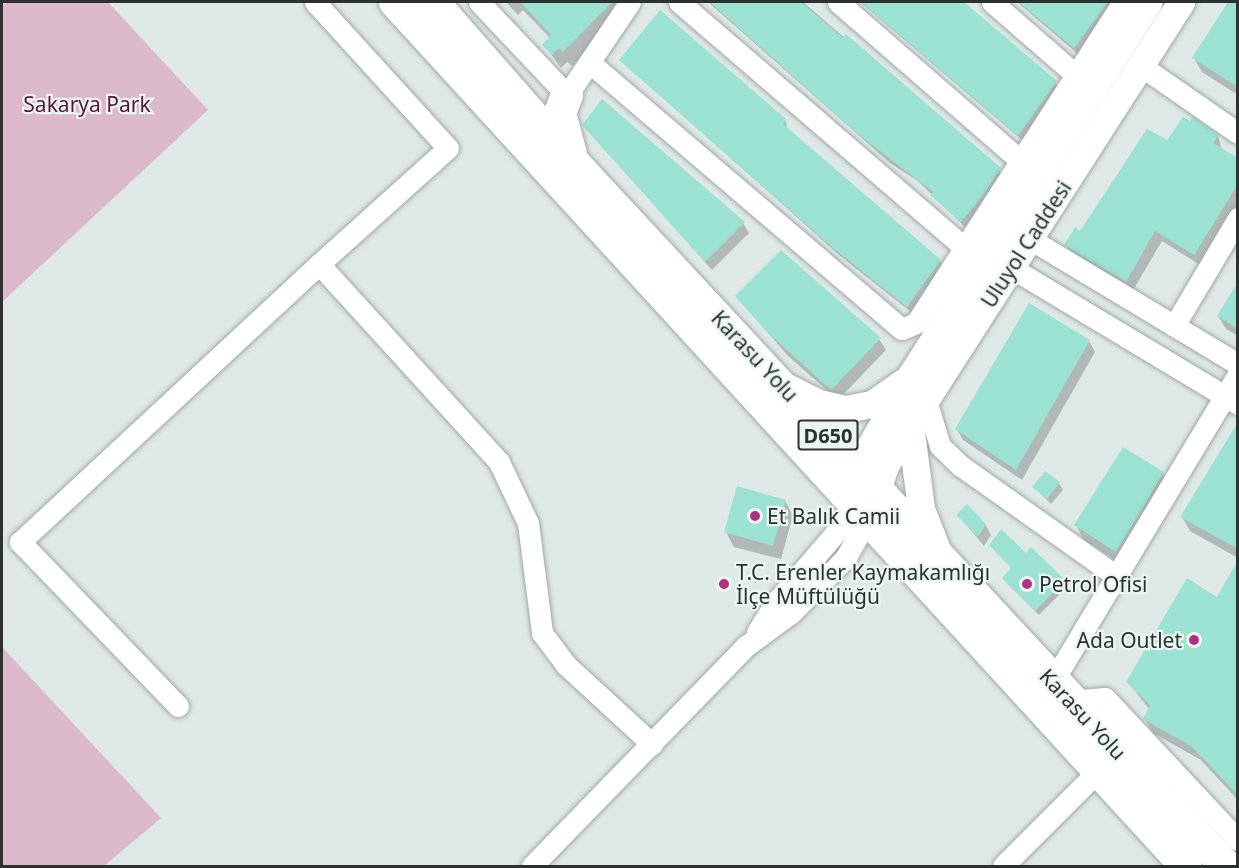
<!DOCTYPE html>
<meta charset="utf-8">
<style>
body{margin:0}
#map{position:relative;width:1239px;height:868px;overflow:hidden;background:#dee8e6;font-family:"Noto Sans",sans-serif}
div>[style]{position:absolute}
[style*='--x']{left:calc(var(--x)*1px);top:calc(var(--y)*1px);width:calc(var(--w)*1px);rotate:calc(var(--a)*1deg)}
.green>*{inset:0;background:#dcb8cb}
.shadow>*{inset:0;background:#0003}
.building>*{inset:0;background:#9be2d3}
.roads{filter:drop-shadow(0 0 2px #a0aaa7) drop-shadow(0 0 2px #a0aaa7)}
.minor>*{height:21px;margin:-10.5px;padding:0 10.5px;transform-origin:10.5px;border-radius:10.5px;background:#fff}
.major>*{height:27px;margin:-13.5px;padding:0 13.5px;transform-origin:13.5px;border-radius:13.5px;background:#fff}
.highway>*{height:32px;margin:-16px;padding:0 16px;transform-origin:16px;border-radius:16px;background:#fff}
.dots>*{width:16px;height:16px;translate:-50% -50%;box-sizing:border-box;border:3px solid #ebf6f3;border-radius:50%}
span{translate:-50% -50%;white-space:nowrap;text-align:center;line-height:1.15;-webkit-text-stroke:4.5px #ebf6f3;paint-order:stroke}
.shield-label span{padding:2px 4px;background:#ebf6f3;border:2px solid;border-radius:4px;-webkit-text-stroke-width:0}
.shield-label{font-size:20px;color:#2d3130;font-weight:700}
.park-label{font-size:21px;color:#55163e}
.street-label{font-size:21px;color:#2d3130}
.poi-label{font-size:21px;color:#2d3130}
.left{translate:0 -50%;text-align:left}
.right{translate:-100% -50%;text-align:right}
.frame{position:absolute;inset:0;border:3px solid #2d3130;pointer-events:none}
</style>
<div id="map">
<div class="green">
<div style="clip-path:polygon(2px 2px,108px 2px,208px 110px,2px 302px)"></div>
<div style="clip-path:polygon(2px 647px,161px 818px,104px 866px,2px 866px)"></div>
</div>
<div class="shadow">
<div style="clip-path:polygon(506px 2px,617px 2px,623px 12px,572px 66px,567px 62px,561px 68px,544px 45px,550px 38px,523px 10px,518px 15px)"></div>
<div style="clip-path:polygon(708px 2px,803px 2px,1004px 175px,965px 227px,918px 181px,890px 163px)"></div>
<div style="clip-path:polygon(860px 2px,963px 2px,1060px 88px,1023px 141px)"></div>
<div style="clip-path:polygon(1017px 2px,1116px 2px,1078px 54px)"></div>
<div style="clip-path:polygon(1230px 2px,1238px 2px,1238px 95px,1202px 72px,1194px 58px)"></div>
<div style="clip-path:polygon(621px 60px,786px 120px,787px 130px,940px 261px,944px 267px,911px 312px,839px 255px)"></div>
<div style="clip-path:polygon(584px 125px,743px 223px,749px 233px,712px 270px)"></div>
<div style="clip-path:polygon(1218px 136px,1222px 150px,1238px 160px,1238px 204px,1200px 265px,1162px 241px,1132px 292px,1072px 255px,1066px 245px,1167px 142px)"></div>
<div style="clip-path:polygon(1238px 285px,1238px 336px,1226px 329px,1218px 316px)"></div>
<div style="clip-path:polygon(737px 296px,879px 339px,886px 350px,838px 400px,788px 356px)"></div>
<div style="clip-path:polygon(1089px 341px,1095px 352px,1022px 480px,963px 440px,957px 429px)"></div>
<div style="clip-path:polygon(1238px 429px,1238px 558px,1190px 531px,1182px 517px)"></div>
<div style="clip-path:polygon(1163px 474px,1171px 488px,1124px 565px,1084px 540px,1076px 525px)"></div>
<div style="clip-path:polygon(1059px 483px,1063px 490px,1051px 504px,1034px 487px)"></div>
<div style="clip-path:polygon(785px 501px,793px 515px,781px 559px,734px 547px,726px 532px)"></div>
<div style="clip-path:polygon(958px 515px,985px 524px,991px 535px,984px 546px)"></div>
<div style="clip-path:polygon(991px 545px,1026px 555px,1067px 587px,1039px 615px,1007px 583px,1003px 578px,1012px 569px)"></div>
<div style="clip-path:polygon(1238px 564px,1238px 800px,1201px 760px,1153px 733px,1145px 719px,1150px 710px,1128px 682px,1218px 600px)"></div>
</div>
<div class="building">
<div style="clip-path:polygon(520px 2px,612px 2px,563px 52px,559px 48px,552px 55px,542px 45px,551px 35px)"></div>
<div style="clip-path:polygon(710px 2px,801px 2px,843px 38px,846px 34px,1001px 168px,981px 198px,961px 222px,930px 195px,933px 192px,854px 131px)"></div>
<div style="clip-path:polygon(861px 2px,964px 2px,1057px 81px,1018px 136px)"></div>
<div style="clip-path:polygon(1018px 2px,1108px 2px,1074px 48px)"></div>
<div style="clip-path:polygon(1228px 2px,1238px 2px,1238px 87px,1192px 58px)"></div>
<div style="clip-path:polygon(660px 10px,787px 120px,783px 124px,941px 260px,907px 307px,834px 249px,619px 60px)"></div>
<div style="clip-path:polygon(602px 99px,745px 222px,705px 262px,582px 125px)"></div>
<div style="clip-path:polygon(1183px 117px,1190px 121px,1193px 117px,1219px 135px,1213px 143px,1238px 158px,1238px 184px,1194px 255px,1155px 231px,1126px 282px,1064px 245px,1075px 227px,1080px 231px,1147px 129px,1167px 140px)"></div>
<div style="clip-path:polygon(781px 250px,881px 338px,831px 390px,765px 330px,735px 296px)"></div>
<div style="clip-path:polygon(1238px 282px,1238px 329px,1217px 316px)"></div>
<div style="clip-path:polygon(1029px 303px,1090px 340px,1016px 470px,955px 429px)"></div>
<div style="clip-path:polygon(1238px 422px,1238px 549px,1180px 517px)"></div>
<div style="clip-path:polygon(1123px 447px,1164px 472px,1116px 552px,1074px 525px)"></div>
<div style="clip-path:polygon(1045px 471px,1060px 482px,1047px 499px,1032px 487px)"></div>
<div style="clip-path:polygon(737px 486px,786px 500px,773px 546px,724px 532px)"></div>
<div style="clip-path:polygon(967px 504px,986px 524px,978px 537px,956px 515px)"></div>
<div style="clip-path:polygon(1001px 529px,1026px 553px,1031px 547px,1065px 580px,1035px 611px,1002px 578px,1011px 568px,989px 545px)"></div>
<div style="clip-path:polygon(1238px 560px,1238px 795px,1191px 746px,1143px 719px,1150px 705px,1126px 682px,1187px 578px,1217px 597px)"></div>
</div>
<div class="roads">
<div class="minor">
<div style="--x:315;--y:2;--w:197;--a:47.7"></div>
<div style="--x:448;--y:148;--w:173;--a:138"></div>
<div style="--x:319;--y:264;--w:268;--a:47.7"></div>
<div style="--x:499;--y:462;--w:68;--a:64.6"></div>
<div style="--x:528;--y:523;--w:111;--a:82.7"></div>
<div style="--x:542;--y:633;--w:40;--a:53"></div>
<div style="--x:566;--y:665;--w:117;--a:42.6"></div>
<div style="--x:479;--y:2;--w:128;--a:46.6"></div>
<div style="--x:567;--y:95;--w:112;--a:-55.9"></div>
<div style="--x:679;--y:2;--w:377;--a:40.7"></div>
<div style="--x:965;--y:248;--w:15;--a:20"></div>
<div style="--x:838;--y:2;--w:242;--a:41"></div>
<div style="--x:992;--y:2;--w:111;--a:41"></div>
<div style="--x:589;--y:62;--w:411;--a:40.5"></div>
<div style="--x:902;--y:329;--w:15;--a:-23"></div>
<div style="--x:916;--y:323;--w:382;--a:-57.2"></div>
<div style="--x:1140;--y:65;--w:119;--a:34.8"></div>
<div style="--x:1030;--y:239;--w:243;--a:31"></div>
<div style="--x:1010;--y:267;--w:266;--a:31"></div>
<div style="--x:1174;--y:326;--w:126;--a:-59.3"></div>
<div style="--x:926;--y:400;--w:48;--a:73.1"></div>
<div style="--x:940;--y:446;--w:29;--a:44"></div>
<div style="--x:961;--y:466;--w:192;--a:35.3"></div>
<div style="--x:757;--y:632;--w:36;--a:-58"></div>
<div style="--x:776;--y:602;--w:103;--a:-49.3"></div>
<div style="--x:843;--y:524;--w:21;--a:-65"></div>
<div style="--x:1053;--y:681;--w:358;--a:-58.9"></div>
<div style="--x:1071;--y:701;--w:34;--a:-5"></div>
<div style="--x:1105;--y:698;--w:195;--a:46.9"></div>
<div style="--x:178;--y:706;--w:228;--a:-133.9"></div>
<div style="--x:20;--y:542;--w:408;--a:-42.9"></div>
<div style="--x:532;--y:866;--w:307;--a:-45.8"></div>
<div style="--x:746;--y:646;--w:56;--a:-36.3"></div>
<div style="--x:791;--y:613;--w:51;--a:-45"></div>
<div style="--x:827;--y:577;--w:28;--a:-46"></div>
<div style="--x:846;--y:557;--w:43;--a:-60.4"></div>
<div style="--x:1003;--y:866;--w:133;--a:-45"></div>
</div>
<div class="major">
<div style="--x:787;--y:387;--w:36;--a:27"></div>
<div style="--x:819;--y:403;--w:28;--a:13"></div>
<div style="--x:846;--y:409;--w:26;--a:-11"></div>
<div style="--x:872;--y:404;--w:39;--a:-35"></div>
<div style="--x:910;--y:424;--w:86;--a:82.6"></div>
<div style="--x:921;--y:509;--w:46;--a:68.4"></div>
<div style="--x:857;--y:491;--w:47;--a:-73.9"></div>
<div style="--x:870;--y:446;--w:82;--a:-60"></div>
<div style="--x:911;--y:375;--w:442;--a:-57.5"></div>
<div style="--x:871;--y:509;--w:45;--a:-72"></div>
<div style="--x:885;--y:466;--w:49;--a:-59.2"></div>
<div style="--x:910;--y:424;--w:502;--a:-57.29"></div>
</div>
<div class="highway">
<div style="--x:395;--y:2;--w:1171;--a:47.53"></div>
<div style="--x:433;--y:2;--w:214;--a:48.8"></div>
<div style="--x:574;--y:163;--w:959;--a:47.16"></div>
<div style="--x:567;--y:95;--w:19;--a:111"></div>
<div style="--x:560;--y:113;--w:42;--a:75"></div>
</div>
</div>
<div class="dots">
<div style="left:755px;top:516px;background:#af3282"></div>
<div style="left:724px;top:584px;background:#af3282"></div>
<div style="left:1027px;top:584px;background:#af3282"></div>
<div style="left:1194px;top:640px;background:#af3282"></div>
</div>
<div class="shield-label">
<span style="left:828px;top:435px">D650</span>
</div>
<div class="park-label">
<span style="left:87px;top:104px">Sakarya Park</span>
</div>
<div class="street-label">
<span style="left:1026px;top:244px;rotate:-57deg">Uluyol Caddesi</span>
<span style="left:755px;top:356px;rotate:47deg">Karasu Yolu</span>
<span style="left:1083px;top:714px;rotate:47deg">Karasu Yolu</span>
</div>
<div class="poi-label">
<span class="left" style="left:767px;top:516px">Et Balık Camii</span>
<span class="left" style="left:736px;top:584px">T.C. Erenler Kaymakamlığı<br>İlçe Müftülüğü</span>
<span class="left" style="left:1039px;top:584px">Petrol Ofisi</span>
<span class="right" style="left:1182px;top:640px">Ada Outlet</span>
</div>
<div class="frame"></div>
</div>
